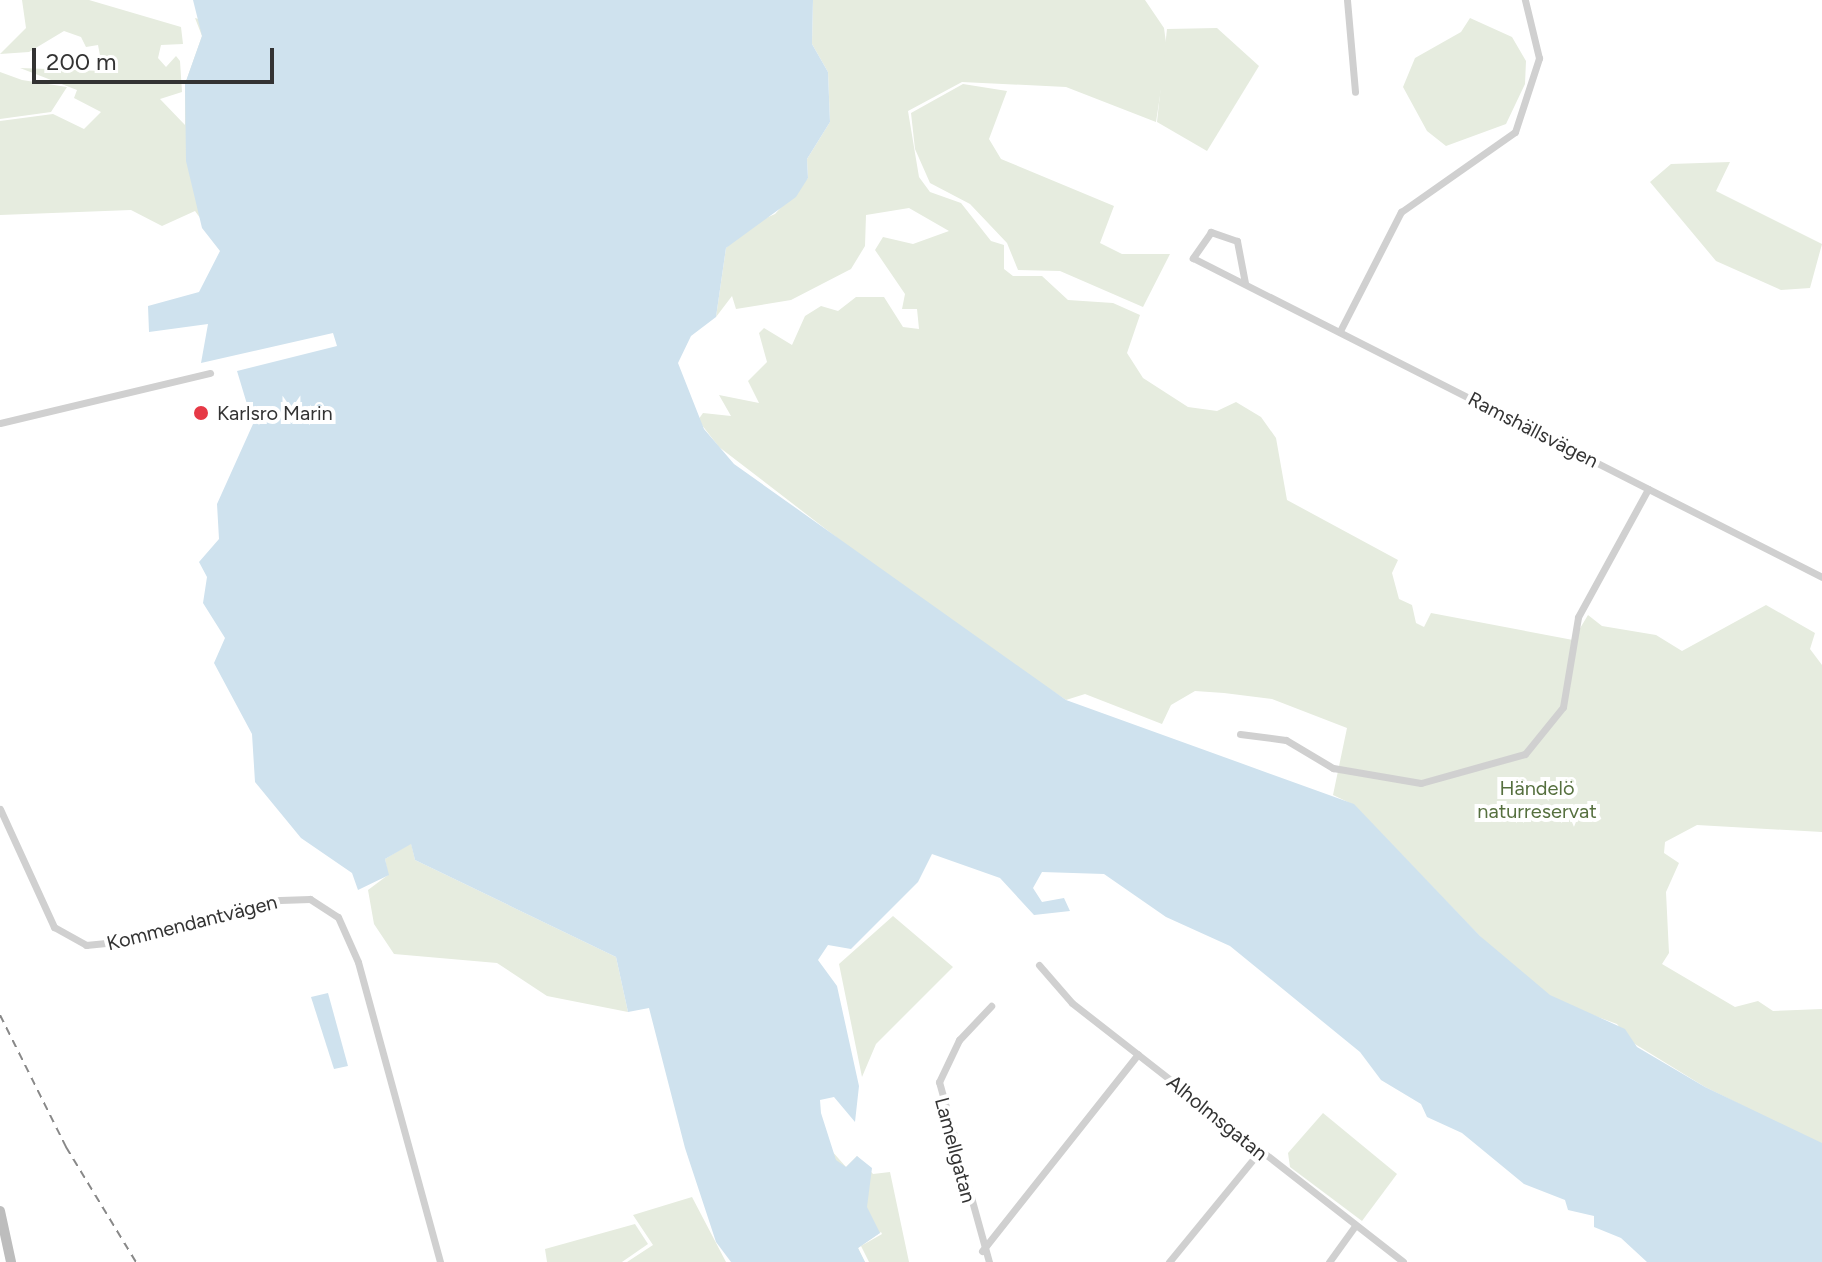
<!DOCTYPE html>
<meta charset="utf-8">
<style>
body{margin:0}
#map{position:relative;width:1822px;height:1262px;overflow:hidden;background:#fff;font-family:Figtree,sans-serif}
div>[style]{position:absolute}
[style*='--x']{left:calc(var(--x)*1px);top:calc(var(--y)*1px);width:calc(var(--w)*1px);rotate:calc(var(--a)*1deg)}
.green>*{inset:0;background:#e6ecdf}
.water>*{inset:0;background:#cfe2ee}
.street>*{height:7px;margin:-3.5px;padding:0 3.5px;transform-origin:3.5px;border-radius:3.5px;background:#d0d0d0}
.secondary>*{height:10px;margin:-5px;padding:0 5px;transform-origin:5px;border-radius:5px;background:#bdbdbd}
.rail>*{height:2px;margin-top:-1px;transform-origin:0;background:repeating-linear-gradient(90deg,#888 0 8px,transparent 0 14px)}
.dots>*{width:22px;height:22px;translate:-50% -50%;box-sizing:border-box;border:4px solid #fff;border-radius:50%}
span{translate:-50% -50%;white-space:nowrap;text-align:center;line-height:1.15;-webkit-text-stroke:8px #fff;paint-order:stroke}
.poi-label{font-size:20px;color:#333}
.left{translate:0 -50%;text-align:left}
.street-label{font-size:20px;color:#333}
.park-label{font-size:20px;color:#56703f}
.scale{position:absolute;left:32px;top:48px;width:242px;height:36px;box-sizing:border-box;border:4px solid #333;border-top:0;padding-left:10px;font-size:24px;line-height:28px;white-space:nowrap;color:#333;-webkit-text-stroke:6px #fff;paint-order:stroke}
</style>
<div id="map">
<div class="green">
<div style="clip-path:polygon(22px 0,89px 0,181px 27px,183px 44px,161px 45px,158px 58px,166px 67px,176px 56px,180px 61px,182px 92px,160px 99px,185px 125px,185px 84px,202px 36px,195px 18px,210px 22px,211px 233px,195px 211px,162px 226px,131px 210px,0 215px,0 121px,53px 114px,84px 129px,101px 112px,74px 98px,77px 90px,20px 68px,103px 71px,98px 45px,86px 47px,81px 37px,64px 31px,29px 52px,0 54px,26px 28px)"></div>
<div style="clip-path:polygon(813px 0,1145px 0,1164px 28px,1167px 50px,1156px 122px,1066px 87px,962px 82px,908px 111px,919px 177px,930px 192px,961px 203px,991px 241px,1004px 245px,1004px 269px,1013px 276px,1042px 276px,1068px 300px,1113px 303px,1140px 315px,1127px 353px,1143px 378px,1188px 407px,1217px 411px,1236px 402px,1261px 417px,1276px 438px,1287px 500px,1398px 560px,1392px 573px,1399px 599px,1412px 605px,1416px 623px,1424px 627px,1431px 613px,1573px 640px,1588px 615px,1602px 626px,1656px 635px,1682px 651px,1766px 605px,1815px 633px,1810px 649px,1822px 665px,1822px 832px,1697px 825px,1665px 842px,1664px 853px,1679px 863px,1666px 892px,1669px 953px,1662px 964px,1735px 1007px,1758px 1001px,1773px 1011px,1822px 1009px,1822px 1145px,1705px 1087px,1630px 1041px,1617px 1024px,1557px 1002px,1496px 953px,1354px 805px,1333px 795px,1347px 728px,1272px 699px,1224px 693px,1195px 691px,1171px 705px,1162px 724px,1085px 694px,1066px 700px,931px 610px,719px 447px,698px 420px,703px 413px,731px 416px,719px 395px,759px 403px,748px 381px,767px 362px,759px 333px,764px 328px,792px 345px,805px 316px,821px 306px,838px 311px,856px 297px,884px 297px,903px 327px,919px 329px,917px 309px,902px 309px,905px 294px,875px 250px,883px 237px,913px 244px,949px 231px,909px 208px,866px 215px,865px 246px,851px 269px,791px 300px,736px 309px,732px 296px,716px 317px,726px 248px,748px 226px,775px 214px,808px 178px,807px 159px,830px 122px,828px 72px,812px 44px)"></div>
<div style="clip-path:polygon(1470px 18px,1512px 37px,1526px 61px,1525px 84px,1506px 124px,1446px 146px,1427px 131px,1403px 87px,1415px 58px,1461px 32px)"></div>
<div style="clip-path:polygon(1217px 28px,1259px 66px,1207px 151px,1157px 122px,1167px 29px)"></div>
<div style="clip-path:polygon(0 72px,22px 80px,67px 87px,51px 112px,0 119px)"></div>
<div style="clip-path:polygon(963px 84px,1007px 91px,989px 139px,1001px 159px,1114px 206px,1100px 243px,1122px 254px,1170px 254px,1143px 307px,1060px 271px,1018px 270px,1007px 243px,970px 204px,930px 183px,915px 149px,911px 113px)"></div>
<div style="clip-path:polygon(1730px 162px,1716px 191px,1822px 244px,1810px 288px,1781px 290px,1716px 261px,1650px 182px,1671px 164px)"></div>
<div style="clip-path:polygon(411px 843px,415px 860px,616px 957px,628px 1012px,547px 996px,497px 963px,394px 954px,374px 924px,368px 890px,388px 875px,385px 859px)"></div>
<div style="clip-path:polygon(893px 916px,953px 967px,876px 1044px,862px 1077px,839px 964px)"></div>
<div style="clip-path:polygon(1323px 1113px,1397px 1174px,1362px 1221px,1290px 1167px,1288px 1153px)"></div>
<div style="clip-path:polygon(831px 1150px,846px 1167px,857px 1156px,873px 1174px,890px 1172px,909px 1262px,869px 1262px,861px 1246px,882px 1234px,881px 1232px,858px 1248px,865px 1262px,837px 1262px)"></div>
<div style="clip-path:polygon(692px 1197px,726px 1262px,627px 1262px,653px 1245px,633px 1215px)"></div>
<div style="clip-path:polygon(635px 1224px,648px 1244px,622px 1262px,547px 1262px,545px 1249px)"></div>
</div>
<div class="water">
<div style="clip-path:polygon(193px 0,813px 0,812px 44px,828px 72px,830px 122px,807px 159px,808px 178px,796px 197px,726px 248px,716px 317px,691px 336px,678px 363px,704px 429px,734px 464px,1066px 700px,1354px 804px,1480px 936px,1550px 995px,1625px 1029px,1637px 1047px,1705px 1087px,1822px 1143px,1822px 1262px,1647px 1262px,1621px 1238px,1594px 1227px,1594px 1216px,1568px 1210px,1565px 1200px,1524px 1184px,1462px 1133px,1427px 1117px,1421px 1104px,1381px 1080px,1360px 1052px,1230px 946px,1166px 917px,1104px 874px,1042px 872px,1033px 888px,1042px 902px,1064px 898px,1070px 911px,1034px 915px,1000px 878px,932px 854px,918px 882px,851px 949px,828px 945px,818px 960px,837px 986px,859px 1086px,855px 1122px,834px 1097px,820px 1100px,821px 1113px,836px 1160px,846px 1167px,857px 1156px,872px 1168px,867px 1207px,880px 1233px,858px 1248px,865px 1262px,731px 1262px,716px 1242px,685px 1148px,649px 1008px,628px 1012px,616px 957px,415px 860px,411px 844px,385px 859px,389px 875px,358px 890px,352px 873px,301px 838px,255px 782px,252px 734px,214px 663px,225px 638px,203px 603px,207px 577px,199px 562px,219px 539px,217px 504px,253px 424px,237px 371px,337px 346px,333px 333px,201px 363px,208px 324px,149px 332px,148px 306px,199px 292px,220px 251px,202px 228px,186px 161px,185px 84px,202px 36px)"></div>
<div style="clip-path:polygon(328px 993px,348px 1066px,334px 1069px,311px 997px)"></div>
</div>
<div class="street">
<div style="--x:1347;--y:0;--w:92;--a:85"></div>
<div style="--x:1245;--y:283;--w:43;--a:-100.8"></div>
<div style="--x:1237;--y:241;--w:28;--a:-161"></div>
<div style="--x:1211;--y:232;--w:32;--a:125"></div>
<div style="--x:1193;--y:258;--w:705;--a:26.89"></div>
<div style="--x:1340;--y:331;--w:134;--a:-62.9"></div>
<div style="--x:1401;--y:212;--w:139;--a:-35.1"></div>
<div style="--x:1515;--y:132;--w:78;--a:-72"></div>
<div style="--x:1539;--y:58;--w:60;--a:-103.6"></div>
<div style="--x:0;--y:423;--w:216;--a:-13.4"></div>
<div style="--x:1240;--y:734;--w:46;--a:7.4"></div>
<div style="--x:1286;--y:740;--w:55;--a:30.8"></div>
<div style="--x:1333;--y:768;--w:89;--a:9.7"></div>
<div style="--x:1421;--y:783;--w:108;--a:-15.6"></div>
<div style="--x:1525;--y:754;--w:60;--a:-51"></div>
<div style="--x:1563;--y:707;--w:91;--a:-80.5"></div>
<div style="--x:1578;--y:617;--w:146;--a:-61.3"></div>
<div style="--x:0;--y:809;--w:130;--a:65.4"></div>
<div style="--x:54;--y:927;--w:37;--a:29"></div>
<div style="--x:86;--y:945;--w:50;--a:-5.7"></div>
<div style="--x:136;--y:940;--w:149;--a:-15.5"></div>
<div style="--x:280;--y:900;--w:30;--a:-2"></div>
<div style="--x:310;--y:899;--w:33;--a:33"></div>
<div style="--x:338;--y:917;--w:49;--a:66"></div>
<div style="--x:358;--y:962;--w:311;--a:74.7"></div>
<div style="--x:1039;--y:965;--w:50;--a:49"></div>
<div style="--x:1072;--y:1003;--w:420;--a:38"></div>
<div style="--x:982;--y:1251;--w:251;--a:-51.6"></div>
<div style="--x:989;--y:1262;--w:187;--a:-105.5"></div>
<div style="--x:939;--y:1082;--w:47;--a:-64.5"></div>
<div style="--x:959;--y:1040;--w:47;--a:-46.7"></div>
<div style="--x:1169;--y:1262;--w:142;--a:-50.7"></div>
<div style="--x:1329;--y:1262;--w:44;--a:-54.2"></div>
</div>
<div class="secondary">
<div style="--x:0;--y:1211;--w:52;--a:77.8"></div>
</div>
<div class="rail">
<div style="--x:0;--y:1015;--w:148;--a:63.4"></div>
<div style="--x:66;--y:1147;--w:135;--a:58.7"></div>
</div>
<div class="dots">
<div style="left:201px;top:413px;background:#e63946"></div>
</div>
<div class="poi-label">
<span class="left" style="left:217px;top:413px">Karlsro Marin</span>
</div>
<div class="street-label">
<span style="left:1533px;top:430px;rotate:27deg">Ramshällsvägen</span>
<span style="left:192px;top:923px;rotate:-14deg">Kommendantvägen</span>
<span style="left:1217px;top:1118px;rotate:39deg">Alholmsgatan</span>
<span style="left:955px;top:1150px;rotate:75deg">Lamellgatan</span>
</div>
<div class="park-label">
<span style="left:1537px;top:800px">Händelö<br>naturreservat</span>
</div>
<div class="scale">200 m</div>
</div>
